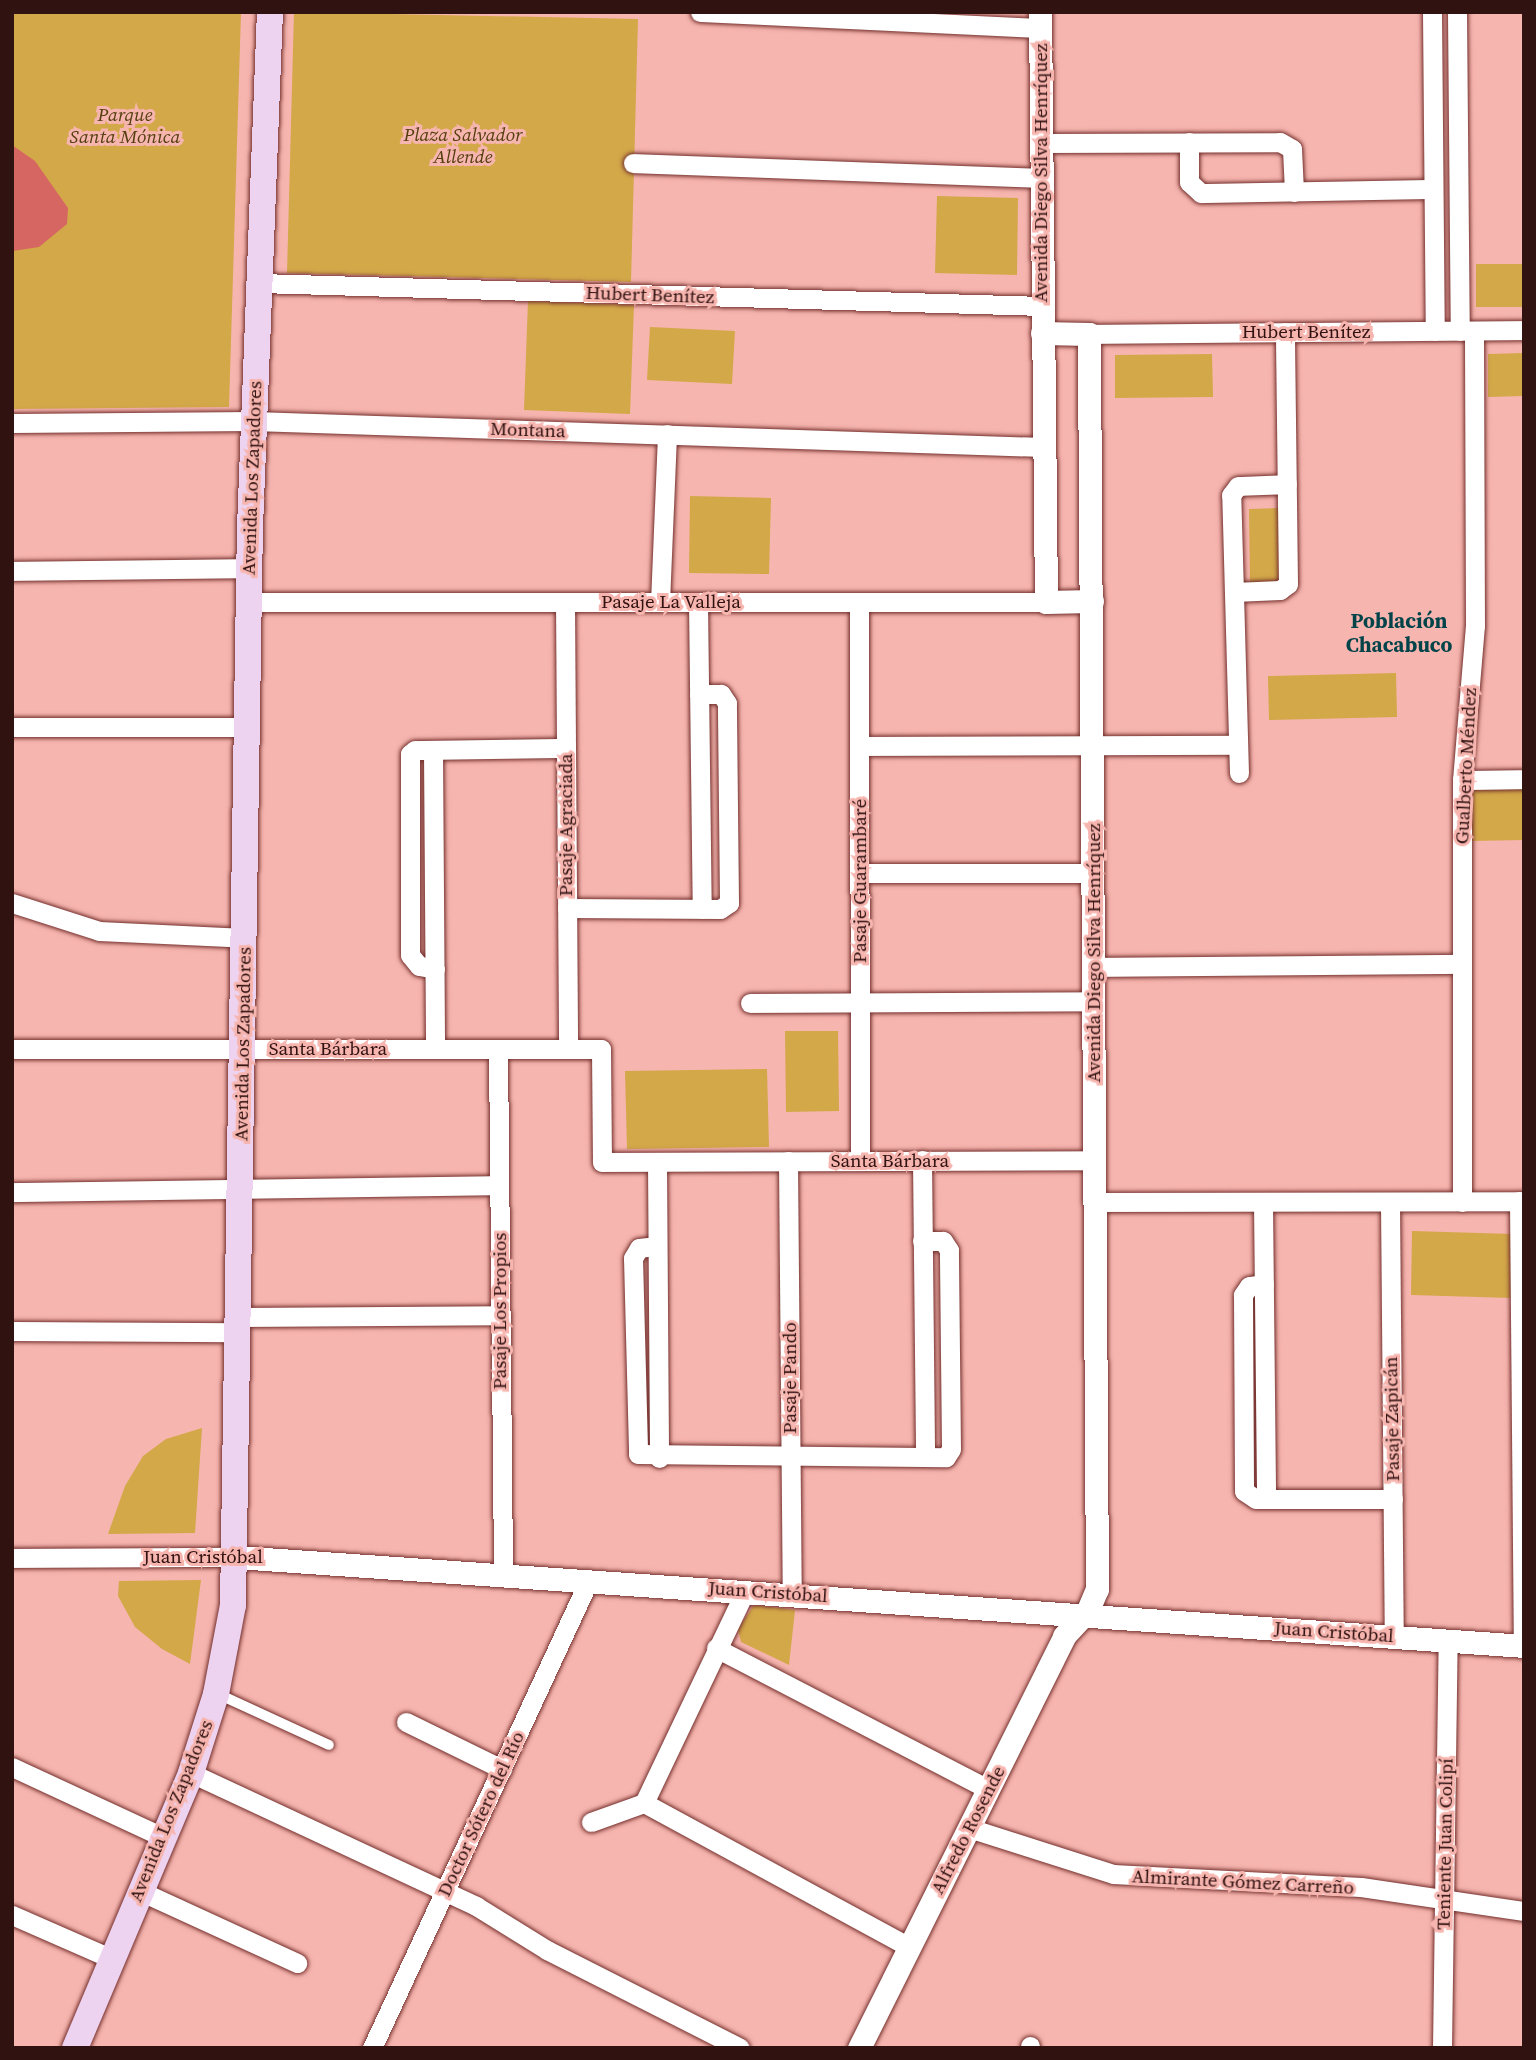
<!DOCTYPE html>
<meta charset="utf-8">
<style>
body{margin:0}
#map{position:relative;width:1536px;height:2060px;overflow:hidden;background:#f7b5af;font-family:"Source Serif 4",serif}
div>[style]{position:absolute}
[style*='--x']{left:calc(var(--x)*1px);top:calc(var(--y)*1px);width:calc(var(--w)*1px);rotate:calc(var(--a)*1deg)}
.green>*{inset:0;background:#d3a849}
.water>*{inset:0;background:#d66661}
.roads{filter:drop-shadow(0 0 2px #732f2c) drop-shadow(0 0 2px #732f2c)}
.service>*{height:10px;margin:-5px;padding:0 5px;transform-origin:5px;border-radius:5px;background:#fff}
.minor>*{height:19px;margin:-9.5px;padding:0 9.5px;transform-origin:9.5px;border-radius:9.5px;background:#fff}
.tertiary>*{height:23px;margin:-11.5px;padding:0 11.5px;transform-origin:11.5px;border-radius:11.5px;background:#fff}
.secondary>*{height:26px;margin:-13px;padding:0 13px;transform-origin:13px;border-radius:13px;background:#eed3f0}
span{translate:-50% -50%;white-space:nowrap;text-align:center;line-height:1.15;-webkit-text-stroke:6px #f7b5af;paint-order:stroke}
.park-label{font-size:19px;color:#543f0f;font-style:italic}
.street-label{font-size:19px;color:#301211}
.neighbourhood-label{font-size:21px;color:#004349;font-weight:700}
.frame{position:absolute;inset:0;border:14px solid #301211;pointer-events:none}
</style>
<div id="map">
<div class="green">
<div style="clip-path:polygon(12px 12px,241px 12px,229px 407px,12px 409px)"></div>
<div style="clip-path:polygon(294px 12px,638px 19px,631px 282px,287px 273px)"></div>
<div style="clip-path:polygon(937px 196px,1018px 198px,1017px 275px,935px 273px)"></div>
<div style="clip-path:polygon(1476px 264px,1524px 264px,1524px 307px,1476px 307px)"></div>
<div style="clip-path:polygon(528px 301px,634px 305px,630px 414px,524px 410px)"></div>
<div style="clip-path:polygon(650px 327px,735px 331px,732px 384px,647px 380px)"></div>
<div style="clip-path:polygon(1524px 353px,1524px 396px,1488px 397px,1488px 354px)"></div>
<div style="clip-path:polygon(1212px 354px,1213px 397px,1115px 398px,1115px 355px)"></div>
<div style="clip-path:polygon(690px 496px,771px 498px,769px 574px,689px 573px)"></div>
<div style="clip-path:polygon(1279px 508px,1280px 582px,1250px 582px,1249px 509px)"></div>
<div style="clip-path:polygon(1396px 673px,1397px 717px,1269px 720px,1268px 676px)"></div>
<div style="clip-path:polygon(1524px 789px,1524px 840px,1471px 841px,1470px 790px)"></div>
<div style="clip-path:polygon(785px 1031px,838px 1031px,839px 1111px,786px 1112px)"></div>
<div style="clip-path:polygon(767px 1069px,769px 1147px,627px 1149px,625px 1071px)"></div>
<div style="clip-path:polygon(1412px 1231px,1513px 1234px,1512px 1298px,1411px 1295px)"></div>
<div style="clip-path:polygon(202px 1428px,195px 1533px,108px 1534px,125px 1486px,143px 1456px,166px 1439px)"></div>
<div style="clip-path:polygon(201px 1580px,190px 1664px,162px 1649px,135px 1627px,118px 1596px,119px 1581px)"></div>
<div style="clip-path:polygon(754px 1605px,795px 1610px,789px 1665px,741px 1642px,738px 1629px)"></div>
</div>
<div class="water">
<div style="clip-path:polygon(12px 145px,35px 161px,68px 208px,67px 224px,39px 247px,13px 251px)"></div>
</div>
<div class="roads">
<div class="service">
<div style="--x:218;--y:1694;--w:122;--a:24.7"></div>
</div>
<div class="minor">
<div style="--x:700;--y:12;--w:340;--a:2.7"></div>
<div style="--x:1432;--y:12;--w:319;--a:89.5"></div>
<div style="--x:1457;--y:12;--w:319;--a:89.5"></div>
<div style="--x:1189;--y:142;--w:40;--a:90"></div>
<div style="--x:1189;--y:182;--w:16;--a:43"></div>
<div style="--x:1201;--y:193;--w:232;--a:-1"></div>
<div style="--x:1041;--y:143;--w:239;--a:-0.2"></div>
<div style="--x:1280;--y:142;--w:14;--a:30"></div>
<div style="--x:1292;--y:149;--w:43;--a:87.3"></div>
<div style="--x:633;--y:163;--w:408;--a:2.1"></div>
<div style="--x:259;--y:283;--w:782;--a:1.68"></div>
<div style="--x:1089;--y:334;--w:435;--a:-0.5"></div>
<div style="--x:12;--y:423;--w:241;--a:-0.5"></div>
<div style="--x:253;--y:421;--w:790;--a:1.89"></div>
<div style="--x:12;--y:571;--w:238;--a:-0.7"></div>
<div style="--x:1234;--y:592;--w:46;--a:-2.5"></div>
<div style="--x:1280;--y:590;--w:10;--a:-37"></div>
<div style="--x:1288;--y:584;--w:252;--a:-90.7"></div>
<div style="--x:249;--y:602;--w:797;--a:0"></div>
<div style="--x:565;--y:602;--w:447;--a:89.6"></div>
<div style="--x:660;--y:602;--w:168;--a:-87.6"></div>
<div style="--x:698;--y:602;--w:307;--a:89.3"></div>
<div style="--x:859;--y:602;--w:559;--a:89.9"></div>
<div style="--x:12;--y:727;--w:235;--a:0"></div>
<div style="--x:859;--y:746;--w:379;--a:-0.2"></div>
<div style="--x:433;--y:750;--w:299;--a:89.6"></div>
<div style="--x:1239;--y:773;--w:278;--a:-91.6"></div>
<div style="--x:1231;--y:495;--w:11;--a:-52"></div>
<div style="--x:1238;--y:486;--w:49;--a:-2.3"></div>
<div style="--x:1462;--y:780;--w:62;--a:-0.9"></div>
<div style="--x:859;--y:873;--w:235;--a:0"></div>
<div style="--x:12;--y:903;--w:91;--a:17.8"></div>
<div style="--x:99;--y:931;--w:146;--a:2.7"></div>
<div style="--x:567;--y:908;--w:153;--a:0.4"></div>
<div style="--x:720;--y:909;--w:11;--a:-34"></div>
<div style="--x:729;--y:903;--w:200;--a:-90.6"></div>
<div style="--x:727;--y:703;--w:11;--a:-124"></div>
<div style="--x:721;--y:694;--w:22;--a:180"></div>
<div style="--x:1094;--y:967;--w:368;--a:-0.5"></div>
<div style="--x:435;--y:969;--w:16;--a:-169"></div>
<div style="--x:419;--y:966;--w:14;--a:-129"></div>
<div style="--x:410;--y:955;--w:201;--a:-90"></div>
<div style="--x:410;--y:754;--w:6;--a:-39"></div>
<div style="--x:415;--y:750;--w:151;--a:-0.8"></div>
<div style="--x:750;--y:1003;--w:344;--a:-0.3"></div>
<div style="--x:12;--y:1049;--w:589;--a:0"></div>
<div style="--x:601;--y:1049;--w:113;--a:89.5"></div>
<div style="--x:602;--y:1162;--w:493;--a:-0.2"></div>
<div style="--x:498;--y:1049;--w:524;--a:89.45"></div>
<div style="--x:922;--y:1160;--w:297;--a:89.4"></div>
<div style="--x:788;--y:1161;--w:433;--a:89.5"></div>
<div style="--x:657;--y:1162;--w:296;--a:89.6"></div>
<div style="--x:12;--y:1192;--w:487;--a:-0.8"></div>
<div style="--x:1519;--y:1201;--w:445;--a:89.5"></div>
<div style="--x:1095;--y:1202;--w:429;--a:-0.1"></div>
<div style="--x:1263;--y:1202;--w:297;--a:89.4"></div>
<div style="--x:1390;--y:1202;--w:435;--a:89.5"></div>
<div style="--x:1462;--y:1202;--w:422;--a:-90"></div>
<div style="--x:1462;--y:780;--w:155;--a:-85.2"></div>
<div style="--x:1475;--y:626;--w:295;--a:-90.2"></div>
<div style="--x:657;--y:1246;--w:18;--a:174"></div>
<div style="--x:639;--y:1248;--w:12;--a:121"></div>
<div style="--x:633;--y:1258;--w:196;--a:88.5"></div>
<div style="--x:638;--y:1454;--w:308;--a:0.6"></div>
<div style="--x:946;--y:1457;--w:9;--a:-58"></div>
<div style="--x:951;--y:1449;--w:199;--a:-90.6"></div>
<div style="--x:949;--y:1250;--w:11;--a:-124"></div>
<div style="--x:943;--y:1241;--w:21;--a:180"></div>
<div style="--x:1264;--y:1284;--w:15;--a:172"></div>
<div style="--x:1249;--y:1286;--w:11;--a:124"></div>
<div style="--x:1243;--y:1295;--w:196;--a:89.7"></div>
<div style="--x:1244;--y:1491;--w:14;--a:34"></div>
<div style="--x:1256;--y:1499;--w:137;--a:0"></div>
<div style="--x:239;--y:1317;--w:261;--a:-0.4"></div>
<div style="--x:12;--y:1331;--w:227;--a:0.3"></div>
<div style="--x:12;--y:1558;--w:224;--a:-0.3"></div>
<div style="--x:716;--y:1648;--w:306;--a:27.4"></div>
<div style="--x:406;--y:1722;--w:107;--a:26.1"></div>
<div style="--x:12;--y:1767;--w:166;--a:24.9"></div>
<div style="--x:191;--y:1773;--w:315;--a:25"></div>
<div style="--x:476;--y:1906;--w:84;--a:31.8"></div>
<div style="--x:547;--y:1950;--w:216;--a:26.9"></div>
<div style="--x:644;--y:1803;--w:302;--a:28.5"></div>
<div style="--x:644;--y:1803;--w:235;--a:-64.5"></div>
<div style="--x:591;--y:1822;--w:56;--a:-19.7"></div>
<div style="--x:969;--y:1828;--w:151;--a:17.7"></div>
<div style="--x:1113;--y:1874;--w:248;--a:3"></div>
<div style="--x:1361;--y:1887;--w:165;--a:8.4"></div>
<div style="--x:140;--y:1891;--w:173;--a:24.6"></div>
<div style="--x:12;--y:1915;--w:109;--a:23.7"></div>
<div style="--x:372;--y:2048;--w:516;--a:-65.12"></div>
<div style="--x:1030;--y:2048;--w:2;--a:-90"></div>
<div style="--x:1442;--y:2048;--w:408;--a:-89.2"></div>
</div>
<div class="tertiary">
<div style="--x:1040;--y:12;--w:590;--a:89.42"></div>
<div style="--x:1046;--y:602;--w:46;--a:-1.2"></div>
<div style="--x:236;--y:1557;--w:1291;--a:3.95"></div>
<div style="--x:859;--y:2048;--w:460;--a:-63.5"></div>
<div style="--x:1064;--y:1636;--w:35;--a:-47"></div>
<div style="--x:1088;--y:1610;--w:23;--a:-67"></div>
<div style="--x:1097;--y:1589;--w:1255;--a:-90.37"></div>
<div style="--x:1089;--y:334;--w:47;--a:-178.8"></div>
</div>
<div class="secondary">
<div style="--x:75;--y:2048;--w:298;--a:-67.1"></div>
<div style="--x:191;--y:1773;--w:83;--a:-72.4"></div>
<div style="--x:216;--y:1694;--w:91;--a:-79.2"></div>
<div style="--x:233;--y:1605;--w:1078;--a:-89.1"></div>
<div style="--x:250;--y:527;--w:515;--a:-87.78"></div>
</div>
</div>
<div class="park-label">
<span style="left:125px;top:126px">Parque<br>Santa Mónica</span>
<span style="left:463px;top:146px">Plaza Salvador<br>Allende</span>
</div>
<div class="street-label">
<span style="left:1041px;top:173px;rotate:-90deg">Avenida Diego Silva Henríquez</span>
<span style="left:650px;top:295px;rotate:2deg">Hubert Benítez</span>
<span style="left:1306px;top:332px">Hubert Benítez</span>
<span style="left:528px;top:430px;rotate:2deg">Montana</span>
<span style="left:252px;top:478px;rotate:-88deg">Avenida Los Zapadores</span>
<span style="left:671px;top:602px">Pasaje La Valleja</span>
<span style="left:1466px;top:766px;rotate:-87deg">Gualberto Méndez</span>
<span style="left:566px;top:825px;rotate:-90deg">Pasaje Agraciada</span>
<span style="left:860px;top:881px;rotate:-90deg">Pasaje Guarambaré</span>
<span style="left:1094px;top:953px;rotate:-90deg">Avenida Diego Silva Henríquez</span>
<span style="left:243px;top:1044px;rotate:-89deg">Avenida Los Zapadores</span>
<span style="left:328px;top:1049px">Santa Bárbara</span>
<span style="left:890px;top:1161px">Santa Bárbara</span>
<span style="left:500px;top:1311px;rotate:-90deg">Pasaje Los Propios</span>
<span style="left:790px;top:1378px;rotate:-90deg">Pasaje Pando</span>
<span style="left:1392px;top:1419px;rotate:-91deg">Pasaje Zapicán</span>
<span style="left:203px;top:1557px">Juan Cristóbal</span>
<span style="left:768px;top:1592px;rotate:4deg">Juan Cristóbal</span>
<span style="left:1334px;top:1632px;rotate:4deg">Juan Cristóbal</span>
<span style="left:171px;top:1811px;rotate:-68deg">Avenida Los Zapadores</span>
<span style="left:481px;top:1814px;rotate:-65deg">Doctor Sótero del Río</span>
<span style="left:968px;top:1830px;rotate:-63deg">Alfredo Rosende</span>
<span style="left:1445px;top:1844px;rotate:-89deg">Teniente Juan Colipí</span>
<span style="left:1243px;top:1882px;rotate:3deg">Almirante Gómez Carreño</span>
</div>
<div class="neighbourhood-label">
<span style="left:1399px;top:633px">Población<br>Chacabuco</span>
</div>
<div class="frame"></div>
</div>
